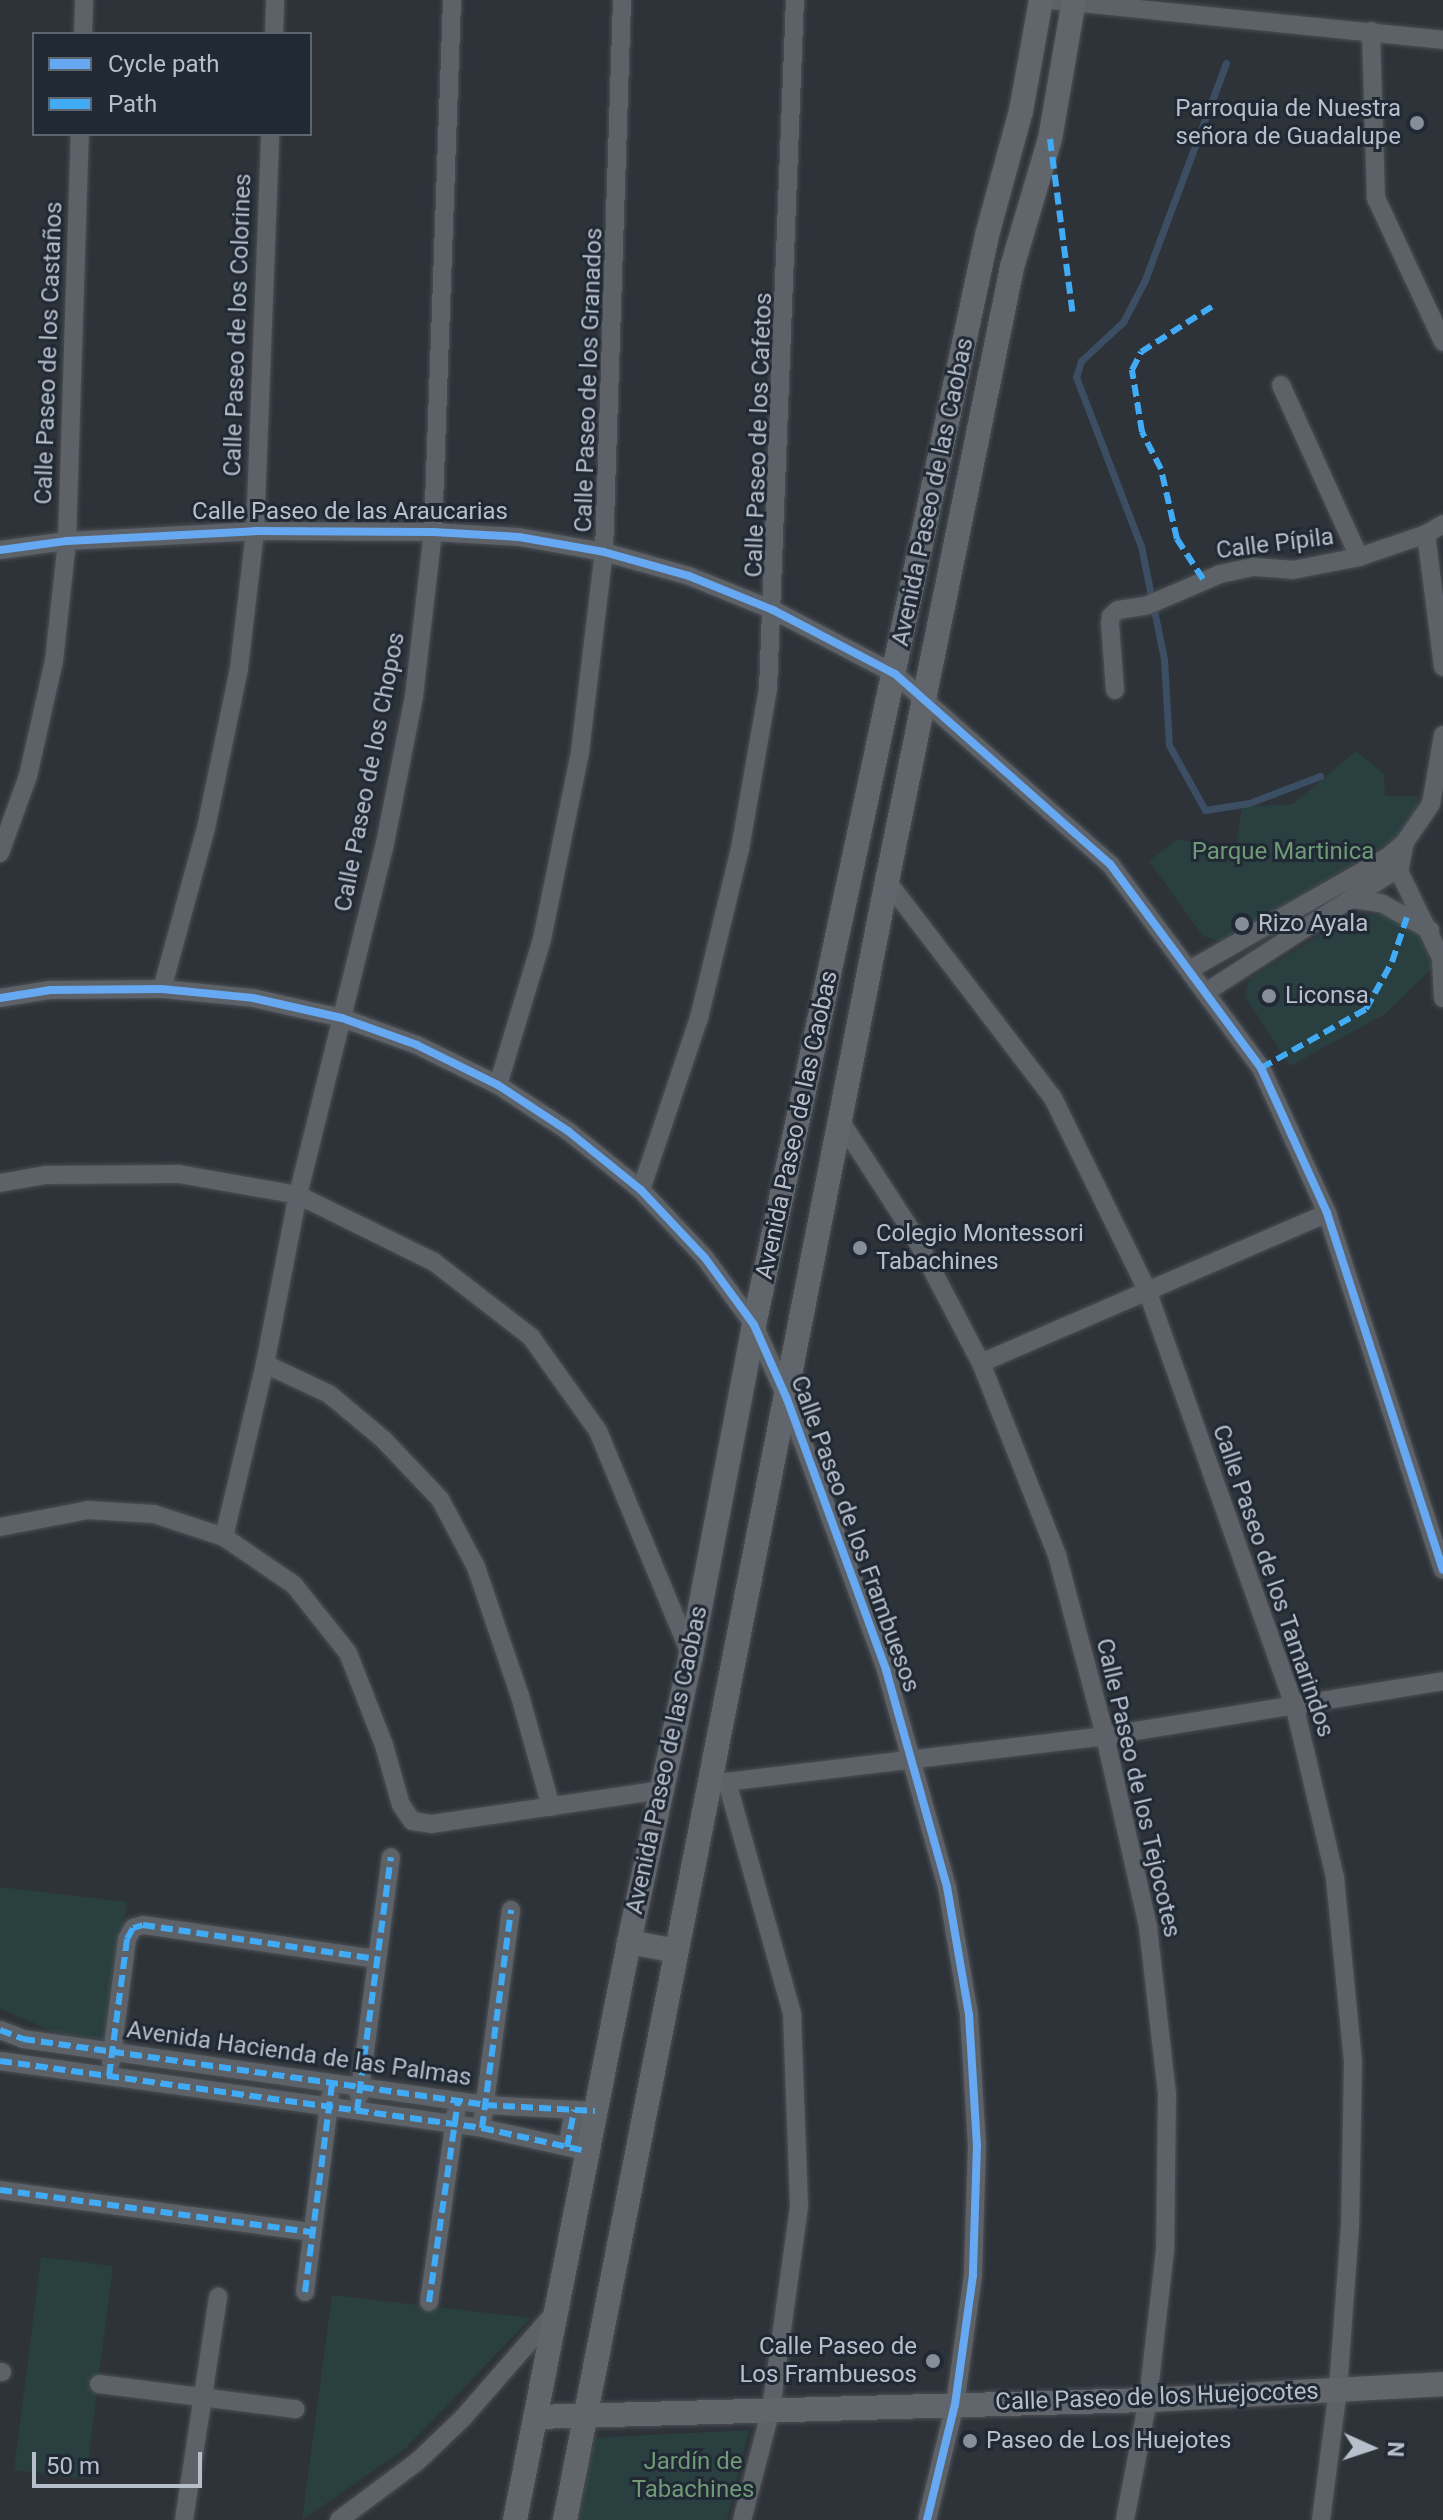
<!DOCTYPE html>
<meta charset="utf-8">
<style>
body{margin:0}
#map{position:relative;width:1443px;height:2520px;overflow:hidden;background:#2d3339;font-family:Roboto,sans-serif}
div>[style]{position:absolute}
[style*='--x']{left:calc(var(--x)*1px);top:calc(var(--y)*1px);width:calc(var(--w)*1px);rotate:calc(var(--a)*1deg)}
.green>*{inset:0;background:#2a3f40}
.stream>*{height:7px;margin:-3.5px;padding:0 3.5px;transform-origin:3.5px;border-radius:3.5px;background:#3c4e63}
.roads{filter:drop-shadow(0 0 2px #4b4f54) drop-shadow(0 0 2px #4b4f54)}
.street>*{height:18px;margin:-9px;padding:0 9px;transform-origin:9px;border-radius:9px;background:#5d6168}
.secondary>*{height:24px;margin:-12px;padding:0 12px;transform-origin:12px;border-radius:12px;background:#61656c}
.quiet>*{height:6px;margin-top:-3px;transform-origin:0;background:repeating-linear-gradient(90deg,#42abf6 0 12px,transparent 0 18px)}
.cycleway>*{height:8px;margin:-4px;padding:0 4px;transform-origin:4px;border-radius:4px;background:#66a8f1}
.dots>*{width:22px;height:22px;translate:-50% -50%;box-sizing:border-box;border:4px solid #202934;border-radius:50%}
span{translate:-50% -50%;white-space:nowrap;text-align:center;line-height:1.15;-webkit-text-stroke:6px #202934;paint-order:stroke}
.poi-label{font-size:24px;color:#b7bfca}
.right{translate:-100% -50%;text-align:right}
.left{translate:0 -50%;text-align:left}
.street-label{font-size:24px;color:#b7bfca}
.park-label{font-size:24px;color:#709977}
.legend{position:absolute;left:32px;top:32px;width:280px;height:104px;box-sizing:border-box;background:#202934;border:2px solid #5c6570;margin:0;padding:10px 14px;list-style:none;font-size:24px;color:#b7bfca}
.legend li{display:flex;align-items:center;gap:16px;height:40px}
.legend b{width:40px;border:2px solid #5c6570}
.north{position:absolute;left:1331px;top:2408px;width:80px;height:80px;-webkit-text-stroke:6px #202934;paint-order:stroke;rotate:93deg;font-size:22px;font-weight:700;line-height:32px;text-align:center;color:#b7bfca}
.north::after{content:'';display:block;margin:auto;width:28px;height:36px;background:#b7bfca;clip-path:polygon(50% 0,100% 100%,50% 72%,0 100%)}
.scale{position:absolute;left:32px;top:2452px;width:170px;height:36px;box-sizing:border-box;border:4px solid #b7bfca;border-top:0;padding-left:10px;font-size:24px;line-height:28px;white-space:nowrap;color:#b7bfca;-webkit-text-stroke:6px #202934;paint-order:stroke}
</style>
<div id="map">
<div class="green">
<div style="clip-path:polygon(1356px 751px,1384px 774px,1385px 796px,1419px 796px,1415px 818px,1401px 835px,1222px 942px,1203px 936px,1149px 861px,1178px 839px,1235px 853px,1242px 807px,1293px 804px)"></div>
<div style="clip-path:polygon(1377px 914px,1402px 921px,1421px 937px,1436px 964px,1385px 1014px,1290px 1066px,1245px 996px,1249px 979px,1349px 917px)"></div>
<div style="clip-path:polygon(0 1887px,127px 1902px,109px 2040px,62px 2035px,0 2009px)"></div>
<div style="clip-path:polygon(41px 2257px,113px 2266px,86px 2479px,14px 2470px)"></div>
<div style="clip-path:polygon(332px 2295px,531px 2318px,405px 2449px,302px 2520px)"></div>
<div style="clip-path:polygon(749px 2430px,727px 2520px,573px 2520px,590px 2438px)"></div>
</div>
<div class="stream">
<div style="--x:1226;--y:63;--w:234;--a:110.5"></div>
<div style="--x:1144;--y:282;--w:45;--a:117.7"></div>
<div style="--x:1123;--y:322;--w:57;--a:137.1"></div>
<div style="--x:1081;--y:361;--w:17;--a:107"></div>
<div style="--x:1076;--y:377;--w:181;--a:69"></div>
<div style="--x:1141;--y:546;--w:115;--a:78.5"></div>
<div style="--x:1164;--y:659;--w:86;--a:86.7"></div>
<div style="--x:1169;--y:745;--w:74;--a:61"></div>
<div style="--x:1205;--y:810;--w:45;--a:-9"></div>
<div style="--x:1249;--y:803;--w:76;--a:-20.8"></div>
</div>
<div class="roads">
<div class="street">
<div style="--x:1051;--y:0;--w:394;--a:5.8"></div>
<div style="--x:1371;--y:31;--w:167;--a:88.3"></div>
<div style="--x:1376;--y:198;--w:159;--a:65"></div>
<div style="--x:83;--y:34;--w:34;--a:-88"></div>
<div style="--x:274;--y:34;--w:34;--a:-88"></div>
<div style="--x:1281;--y:385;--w:189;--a:65.6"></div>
<div style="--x:1426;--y:534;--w:134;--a:82.7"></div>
<div style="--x:0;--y:550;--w:68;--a:-7.7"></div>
<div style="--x:67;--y:541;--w:188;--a:-3"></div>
<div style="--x:255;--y:531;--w:178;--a:0.3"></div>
<div style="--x:433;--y:532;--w:86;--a:3.3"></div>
<div style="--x:519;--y:537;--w:86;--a:10"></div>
<div style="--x:604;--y:552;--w:88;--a:15.8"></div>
<div style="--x:689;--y:576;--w:91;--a:22"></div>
<div style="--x:773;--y:610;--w:138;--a:27.7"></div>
<div style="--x:895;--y:674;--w:287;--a:41.5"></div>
<div style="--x:1110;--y:864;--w:254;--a:53.5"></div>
<div style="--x:1261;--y:1068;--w:159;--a:65.5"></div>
<div style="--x:1327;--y:1213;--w:375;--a:72"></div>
<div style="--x:1115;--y:690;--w:67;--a:-94.3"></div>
<div style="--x:1110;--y:623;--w:7;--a:-82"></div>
<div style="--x:1111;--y:616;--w:9;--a:-41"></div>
<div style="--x:1118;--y:610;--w:30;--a:-9"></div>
<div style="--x:1148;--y:605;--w:78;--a:-23.3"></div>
<div style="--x:1220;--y:574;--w:35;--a:-12"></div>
<div style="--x:1254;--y:567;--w:39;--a:4"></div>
<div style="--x:1293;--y:570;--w:67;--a:-11.1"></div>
<div style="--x:1359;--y:557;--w:71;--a:-18.9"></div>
<div style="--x:1426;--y:534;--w:20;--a:-30"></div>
<div style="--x:0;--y:853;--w:82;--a:-70"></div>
<div style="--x:28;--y:776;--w:118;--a:-77.3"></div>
<div style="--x:54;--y:661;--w:121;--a:-83.8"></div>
<div style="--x:67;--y:541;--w:407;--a:-88.2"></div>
<div style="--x:1394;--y:861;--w:108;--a:64.1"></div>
<div style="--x:1441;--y:958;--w:40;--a:87.1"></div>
<div style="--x:887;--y:881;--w:273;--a:52.6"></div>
<div style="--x:1053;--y:1098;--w:214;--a:63.9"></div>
<div style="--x:1147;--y:1290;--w:439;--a:70.5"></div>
<div style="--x:1294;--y:1704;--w:179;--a:76.7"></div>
<div style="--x:1335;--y:1878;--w:184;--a:84.4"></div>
<div style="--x:1353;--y:2061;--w:165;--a:91"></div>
<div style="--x:1350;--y:2226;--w:163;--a:94.2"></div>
<div style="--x:1338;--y:2389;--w:132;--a:97.4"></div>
<div style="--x:1353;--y:899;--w:30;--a:9"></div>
<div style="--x:1383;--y:904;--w:54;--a:29"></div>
<div style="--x:1191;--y:969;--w:228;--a:-29.7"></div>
<div style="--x:1389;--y:856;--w:21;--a:-41"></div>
<div style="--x:1405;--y:842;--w:46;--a:-55.6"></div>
<div style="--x:1431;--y:804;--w:70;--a:-80.1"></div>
<div style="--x:162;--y:989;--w:167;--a:-74.7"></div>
<div style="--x:206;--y:828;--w:163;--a:-78.3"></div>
<div style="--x:239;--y:668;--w:138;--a:-83.3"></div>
<div style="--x:255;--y:531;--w:397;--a:-87.8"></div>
<div style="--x:1206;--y:992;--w:231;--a:-32.8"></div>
<div style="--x:1400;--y:867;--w:25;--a:-79"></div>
<div style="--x:0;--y:998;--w:51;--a:-9.1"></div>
<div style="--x:50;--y:990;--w:112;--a:-0.5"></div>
<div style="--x:162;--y:989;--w:91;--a:5.6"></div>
<div style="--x:253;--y:998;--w:91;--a:12.7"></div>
<div style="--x:342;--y:1018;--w:80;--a:19.8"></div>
<div style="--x:417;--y:1045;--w:90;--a:26.3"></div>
<div style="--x:498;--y:1085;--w:84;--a:33.3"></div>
<div style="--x:568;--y:1131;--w:94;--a:38.9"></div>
<div style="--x:641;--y:1190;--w:93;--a:46.7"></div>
<div style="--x:705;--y:1258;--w:83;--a:53.8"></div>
<div style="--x:754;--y:1325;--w:81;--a:66"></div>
<div style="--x:787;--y:1399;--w:289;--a:69.9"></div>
<div style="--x:886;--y:1670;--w:225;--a:74.3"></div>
<div style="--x:947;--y:1887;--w:130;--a:80.2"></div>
<div style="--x:969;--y:2015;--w:130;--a:86.5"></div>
<div style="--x:977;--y:2145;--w:130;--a:91.8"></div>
<div style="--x:973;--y:2275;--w:130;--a:97.9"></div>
<div style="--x:955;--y:2404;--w:119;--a:103.6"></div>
<div style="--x:498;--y:1085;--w:152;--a:-73.2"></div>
<div style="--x:542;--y:939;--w:191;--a:-78.5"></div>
<div style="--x:580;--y:752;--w:201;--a:-83.2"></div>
<div style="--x:604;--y:552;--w:552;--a:-88.13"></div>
<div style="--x:839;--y:1119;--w:138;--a:57.1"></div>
<div style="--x:914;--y:1235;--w:144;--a:62.4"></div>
<div style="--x:981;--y:1363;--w:206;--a:68.4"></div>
<div style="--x:1057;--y:1555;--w:187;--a:75.1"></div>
<div style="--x:1105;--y:1736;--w:196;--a:77.3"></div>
<div style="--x:1148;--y:1927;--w:169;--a:83.5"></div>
<div style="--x:1167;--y:2095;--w:155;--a:90.7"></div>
<div style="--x:1165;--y:2250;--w:151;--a:96.5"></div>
<div style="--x:1148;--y:2400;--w:122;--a:100.9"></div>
<div style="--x:0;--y:1183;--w:47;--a:-9.9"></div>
<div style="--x:46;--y:1175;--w:133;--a:-0.4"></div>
<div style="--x:179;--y:1174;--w:121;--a:10"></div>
<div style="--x:298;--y:1195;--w:152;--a:26.2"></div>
<div style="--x:434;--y:1262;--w:123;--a:37.7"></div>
<div style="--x:531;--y:1337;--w:115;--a:54.5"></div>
<div style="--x:598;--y:1431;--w:243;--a:67.5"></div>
<div style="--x:641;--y:1190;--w:182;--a:-71.4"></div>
<div style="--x:699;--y:1018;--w:174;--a:-76.4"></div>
<div style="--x:740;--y:849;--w:162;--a:-80.1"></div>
<div style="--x:768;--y:689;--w:690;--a:-87.76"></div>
<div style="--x:981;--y:1363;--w:377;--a:-23.4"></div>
<div style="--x:265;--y:1364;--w:71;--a:25.1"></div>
<div style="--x:329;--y:1394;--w:70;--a:39.8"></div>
<div style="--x:383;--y:1439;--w:83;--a:46.5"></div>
<div style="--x:440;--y:1499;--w:77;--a:62.1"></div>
<div style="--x:476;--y:1567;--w:136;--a:71.2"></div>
<div style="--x:520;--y:1696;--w:115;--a:74.4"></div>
<div style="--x:0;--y:1527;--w:90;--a:-10.9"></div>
<div style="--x:88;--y:1510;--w:66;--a:3.5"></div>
<div style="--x:154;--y:1514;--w:74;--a:18.2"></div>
<div style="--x:224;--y:1537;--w:85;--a:34.4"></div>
<div style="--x:294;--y:1585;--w:87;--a:51.5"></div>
<div style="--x:348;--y:1653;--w:99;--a:68.6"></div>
<div style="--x:384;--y:1745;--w:62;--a:74.2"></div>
<div style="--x:401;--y:1805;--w:19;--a:55"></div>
<div style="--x:412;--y:1821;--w:19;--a:9"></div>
<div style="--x:431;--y:1824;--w:232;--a:-8.4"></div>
<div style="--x:224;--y:1537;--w:178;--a:-76.7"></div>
<div style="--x:265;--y:1364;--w:172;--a:-79"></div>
<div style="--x:298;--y:1195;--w:357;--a:-76.1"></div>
<div style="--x:384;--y:848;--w:155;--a:-78.8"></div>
<div style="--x:414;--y:696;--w:165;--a:-83.4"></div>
<div style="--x:433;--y:532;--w:532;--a:-87.95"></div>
<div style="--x:727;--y:1782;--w:241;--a:74.3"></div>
<div style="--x:792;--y:2014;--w:193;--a:87.9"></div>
<div style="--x:799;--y:2207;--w:204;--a:97.9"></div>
<div style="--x:771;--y:2409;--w:115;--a:104.6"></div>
<div style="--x:717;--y:1783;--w:391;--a:-6.9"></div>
<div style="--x:1105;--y:1736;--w:342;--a:-9.2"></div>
<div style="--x:0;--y:2030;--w:25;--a:21"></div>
<div style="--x:23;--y:2039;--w:467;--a:8.1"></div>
<div style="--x:485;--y:2105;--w:110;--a:3.1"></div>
<div style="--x:0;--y:2061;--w:487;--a:7.9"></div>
<div style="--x:482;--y:2128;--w:107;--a:12.5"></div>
<div style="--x:111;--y:2062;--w:124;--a:-82.6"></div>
<div style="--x:127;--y:1939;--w:13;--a:-61"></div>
<div style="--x:133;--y:1928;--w:10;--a:-17"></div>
<div style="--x:143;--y:1925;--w:236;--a:8.3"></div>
<div style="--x:359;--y:2096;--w:241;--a:-82.4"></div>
<div style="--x:483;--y:2117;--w:209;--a:-82.3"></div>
<div style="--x:567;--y:2147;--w:38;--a:-79"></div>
<div style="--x:0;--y:2190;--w:315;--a:7.7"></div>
<div style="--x:305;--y:2292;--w:197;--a:-82.7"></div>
<div style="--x:429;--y:2302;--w:192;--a:-81.9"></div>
<div style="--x:0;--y:2372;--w:2;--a:0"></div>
<div style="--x:99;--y:2384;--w:198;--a:7.3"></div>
<div style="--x:184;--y:2520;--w:226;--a:-81.3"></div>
<div style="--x:339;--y:2520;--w:99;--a:-36.8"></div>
<div style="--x:418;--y:2461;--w:61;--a:-43.7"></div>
<div style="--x:462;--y:2419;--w:142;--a:-49"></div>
</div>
<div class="secondary">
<div style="--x:629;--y:1942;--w:48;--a:10.8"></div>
<div style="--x:535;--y:2417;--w:613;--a:-1.59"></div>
<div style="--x:1148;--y:2400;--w:295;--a:-3.1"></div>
<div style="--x:515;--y:2520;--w:589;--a:-78.84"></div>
<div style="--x:629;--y:1942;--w:294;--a:-77.8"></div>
<div style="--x:691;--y:1655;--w:336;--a:-79.2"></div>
<div style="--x:754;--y:1325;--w:1115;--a:-77.93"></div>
<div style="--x:987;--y:235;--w:129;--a:-74.7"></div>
<div style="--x:1021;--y:111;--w:113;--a:-79.8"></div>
<div style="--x:565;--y:2520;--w:1670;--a:-78.89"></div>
<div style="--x:887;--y:881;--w:627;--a:-78.49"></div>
<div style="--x:1012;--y:267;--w:134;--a:-73.5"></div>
<div style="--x:1050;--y:139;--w:141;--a:-80.2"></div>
</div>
</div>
<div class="quiet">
<div style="--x:1050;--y:139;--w:179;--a:82.6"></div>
<div style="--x:1203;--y:579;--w:48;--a:-123"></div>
<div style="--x:1177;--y:539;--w:72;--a:-102.9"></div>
<div style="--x:1161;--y:469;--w:42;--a:-117.2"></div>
<div style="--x:1142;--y:432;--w:63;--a:-99.2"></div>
<div style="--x:1132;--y:370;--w:20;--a:-63"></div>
<div style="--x:1141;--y:352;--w:89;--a:-32.6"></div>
<div style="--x:1261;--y:1068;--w:120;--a:-29.3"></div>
<div style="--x:1366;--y:1009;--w:54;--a:-61"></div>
<div style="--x:1392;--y:962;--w:47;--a:-71.6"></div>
<div style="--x:0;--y:2030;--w:25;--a:21"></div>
<div style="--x:23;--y:2039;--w:467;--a:8.1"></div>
<div style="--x:485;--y:2105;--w:110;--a:3.1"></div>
<div style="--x:0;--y:2061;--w:487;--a:7.9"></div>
<div style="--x:482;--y:2128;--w:107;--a:12.5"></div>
<div style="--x:109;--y:2076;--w:138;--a:-82.5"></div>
<div style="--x:127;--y:1939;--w:13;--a:-61"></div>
<div style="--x:133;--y:1928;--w:10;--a:-17"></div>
<div style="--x:143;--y:1925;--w:236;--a:8.3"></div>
<div style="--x:357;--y:2111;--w:256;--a:-82.4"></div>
<div style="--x:482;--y:2128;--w:220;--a:-82.4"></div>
<div style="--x:567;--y:2147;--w:38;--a:-79"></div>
<div style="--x:0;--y:2190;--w:315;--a:7.7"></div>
<div style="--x:305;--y:2292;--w:211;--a:-82.6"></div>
<div style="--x:429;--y:2302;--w:203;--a:-81.8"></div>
</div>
<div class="cycleway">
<div style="--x:0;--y:550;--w:68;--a:-7.7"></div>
<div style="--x:67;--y:541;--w:188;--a:-3"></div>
<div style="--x:255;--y:531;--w:178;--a:0.3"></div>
<div style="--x:433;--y:532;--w:86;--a:3.3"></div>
<div style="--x:519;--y:537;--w:86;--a:10"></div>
<div style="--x:604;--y:552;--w:88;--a:15.8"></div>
<div style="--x:689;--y:576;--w:91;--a:22"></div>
<div style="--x:773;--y:610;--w:138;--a:27.7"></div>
<div style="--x:895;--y:674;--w:287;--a:41.5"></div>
<div style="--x:1110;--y:864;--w:254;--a:53.5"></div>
<div style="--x:1261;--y:1068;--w:159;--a:65.5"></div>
<div style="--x:1327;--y:1213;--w:375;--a:72"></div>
<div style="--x:0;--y:998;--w:51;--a:-9.1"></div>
<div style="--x:50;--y:990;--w:112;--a:-0.5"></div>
<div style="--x:162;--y:989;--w:91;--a:5.6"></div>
<div style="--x:253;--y:998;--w:91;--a:12.7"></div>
<div style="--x:342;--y:1018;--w:80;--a:19.8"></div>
<div style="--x:417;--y:1045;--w:90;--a:26.3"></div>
<div style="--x:498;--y:1085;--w:84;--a:33.3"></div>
<div style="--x:568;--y:1131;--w:94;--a:38.9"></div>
<div style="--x:641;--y:1190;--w:93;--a:46.7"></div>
<div style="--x:705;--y:1258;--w:83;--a:53.8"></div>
<div style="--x:754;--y:1325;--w:81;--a:66"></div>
<div style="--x:787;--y:1399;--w:289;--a:69.9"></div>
<div style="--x:886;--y:1670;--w:225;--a:74.3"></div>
<div style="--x:947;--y:1887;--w:130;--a:80.2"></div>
<div style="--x:969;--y:2015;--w:130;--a:86.5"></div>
<div style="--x:977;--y:2145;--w:130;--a:91.8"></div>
<div style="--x:973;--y:2275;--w:130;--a:97.9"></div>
<div style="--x:955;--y:2404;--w:119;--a:103.6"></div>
</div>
<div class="dots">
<div style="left:1417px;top:123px;background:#878e97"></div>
<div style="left:1242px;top:924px;background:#878e97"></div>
<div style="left:1269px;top:996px;background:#878e97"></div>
<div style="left:860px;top:1248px;background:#878e97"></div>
<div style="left:933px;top:2361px;background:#878e97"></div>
<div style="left:970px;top:2441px;background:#878e97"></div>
</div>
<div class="poi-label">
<span class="right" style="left:1401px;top:123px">Parroquia de Nuestra<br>señora de Guadalupe</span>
<span class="left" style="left:1258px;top:924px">Rizo Ayala</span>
<span class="left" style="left:1285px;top:996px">Liconsa</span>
<span class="left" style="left:876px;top:1248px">Colegio Montessori<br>Tabachines</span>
<span class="right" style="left:917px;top:2361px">Calle Paseo de<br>Los Frambuesos</span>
<span class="left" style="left:986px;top:2441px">Paseo de Los Huejotes</span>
</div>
<div class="street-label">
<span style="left:238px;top:325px;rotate:-88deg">Calle Paseo de los Colorines</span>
<span style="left:49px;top:353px;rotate:-88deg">Calle Paseo de los Castaños</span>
<span style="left:589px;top:380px;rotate:-88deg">Calle Paseo de los Granados</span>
<span style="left:759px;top:435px;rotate:-88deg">Calle Paseo de los Cafetos</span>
<span style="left:933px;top:492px;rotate:-78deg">Avenida Paseo de las Caobas</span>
<span style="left:350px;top:512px">Calle Paseo de las Araucarias</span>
<span style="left:1275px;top:544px;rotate:-7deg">Calle Pípila</span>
<span style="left:370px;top:772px;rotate:-79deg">Calle Paseo de los Chopos</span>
<span style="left:797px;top:1125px;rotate:-78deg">Avenida Paseo de las Caobas</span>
<span style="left:855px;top:1534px;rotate:70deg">Calle Paseo de los Frambuesos</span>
<span style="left:1273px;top:1581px;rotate:71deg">Calle Paseo de los Tamarindos</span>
<span style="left:667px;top:1760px;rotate:-78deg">Avenida Paseo de las Caobas</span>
<span style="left:1138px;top:1788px;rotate:77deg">Calle Paseo de los Tejocotes</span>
<span style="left:299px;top:2054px;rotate:8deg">Avenida Hacienda de las Palmas</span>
<span style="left:1157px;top:2397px;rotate:-2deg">Calle Paseo de los Huejocotes</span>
</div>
<div class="park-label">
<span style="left:1283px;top:852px">Parque Martinica</span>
<span style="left:693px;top:2476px">Jardín de<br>Tabachines</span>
</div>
<ul class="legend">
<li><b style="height:10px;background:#66a8f1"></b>Cycle path</li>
<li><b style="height:10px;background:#42abf6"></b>Path</li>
</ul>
<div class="north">N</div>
<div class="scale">50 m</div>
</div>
